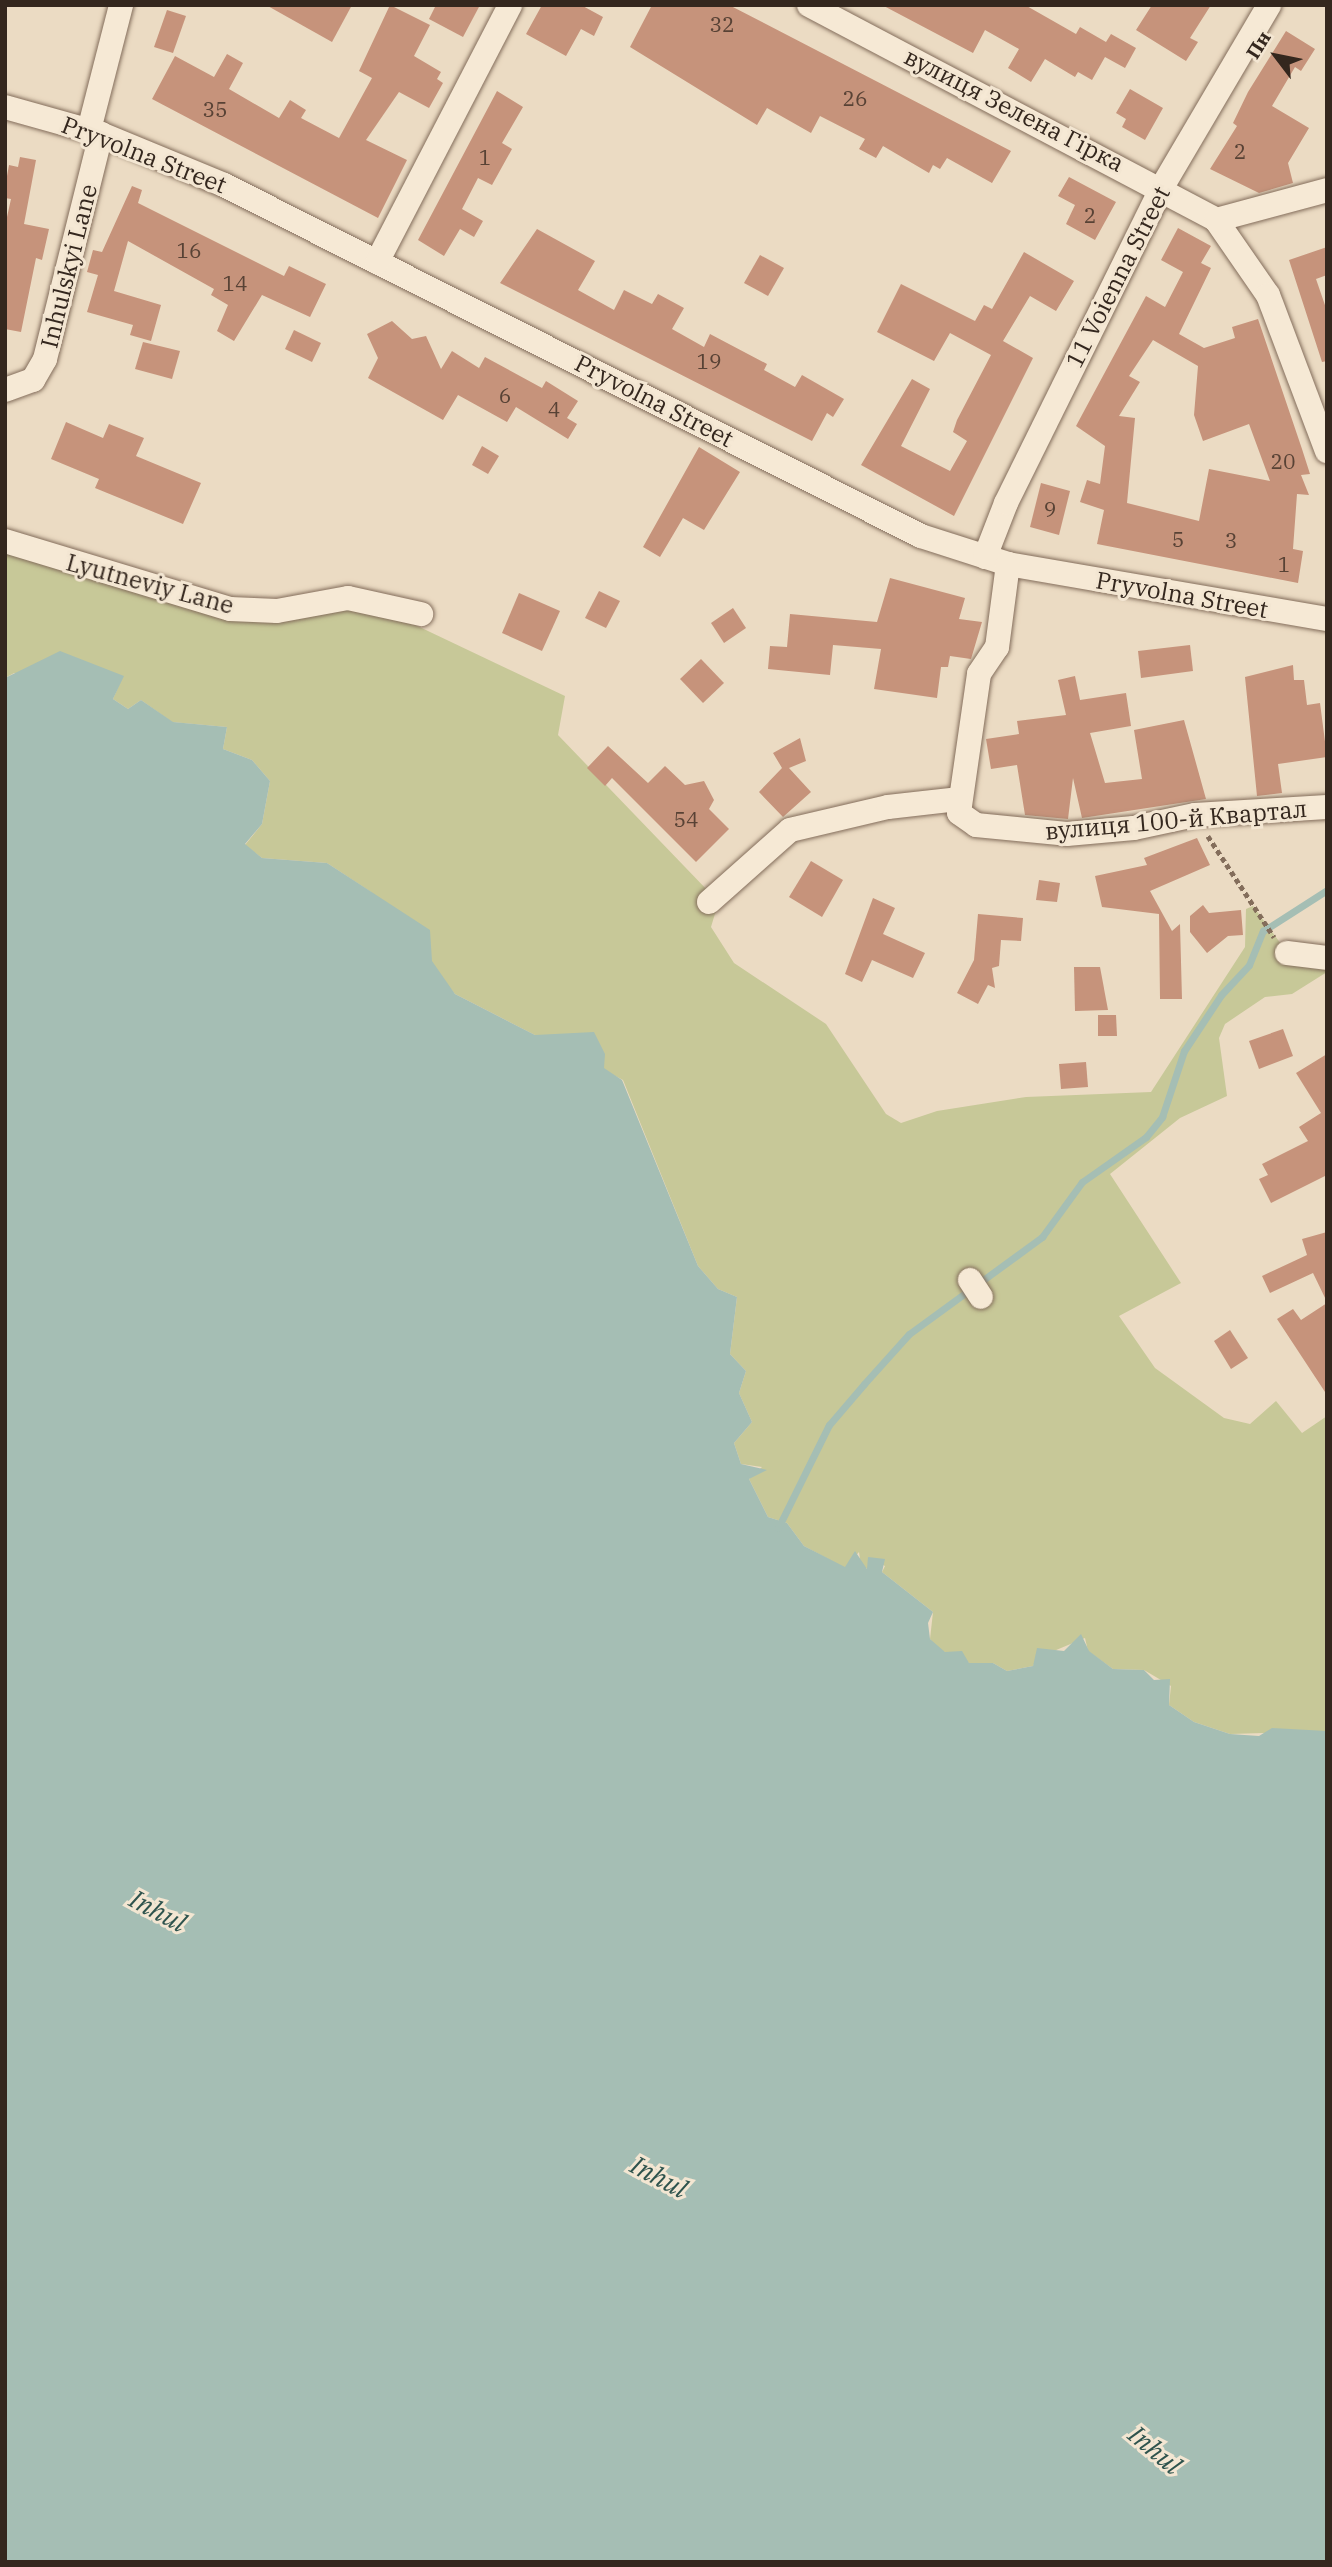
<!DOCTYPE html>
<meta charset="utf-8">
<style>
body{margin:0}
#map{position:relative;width:1332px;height:2567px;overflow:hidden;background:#ebdbc3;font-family:"IBM Plex Serif",serif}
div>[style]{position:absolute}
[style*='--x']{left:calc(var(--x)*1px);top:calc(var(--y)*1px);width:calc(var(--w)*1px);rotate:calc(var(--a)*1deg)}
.green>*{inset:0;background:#c7c898}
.water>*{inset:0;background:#a5beb4}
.stream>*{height:7px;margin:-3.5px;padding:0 3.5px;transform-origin:3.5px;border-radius:3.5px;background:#a5beb4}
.building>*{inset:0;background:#c6937b}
.path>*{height:4.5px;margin-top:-2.25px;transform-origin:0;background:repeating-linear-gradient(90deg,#836d5b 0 5px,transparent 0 8.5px)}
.roads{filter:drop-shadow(0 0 2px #836d5b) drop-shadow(0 0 2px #836d5b)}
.minor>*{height:24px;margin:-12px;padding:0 12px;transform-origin:12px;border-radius:12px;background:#f6e9d5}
span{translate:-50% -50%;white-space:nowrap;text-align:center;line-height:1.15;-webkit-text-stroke:6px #f3e6d2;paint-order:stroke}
.number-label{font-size:21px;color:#584235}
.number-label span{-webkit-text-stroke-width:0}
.street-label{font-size:24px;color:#34271e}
.water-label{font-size:26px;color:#2e534d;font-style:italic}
.frame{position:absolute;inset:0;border:7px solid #34271e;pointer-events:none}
.north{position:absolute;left:1241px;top:21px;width:70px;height:70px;-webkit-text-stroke:5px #f3e6d2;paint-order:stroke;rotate:302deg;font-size:19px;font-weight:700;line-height:28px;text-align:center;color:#34271e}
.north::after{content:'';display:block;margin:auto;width:24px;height:32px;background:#34271e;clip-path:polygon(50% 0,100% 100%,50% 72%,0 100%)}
</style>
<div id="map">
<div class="green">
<div style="clip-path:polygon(5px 534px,152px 583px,273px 606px,348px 593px,565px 696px,558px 735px,710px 893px,717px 907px,711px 927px,734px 963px,826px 1024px,886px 1114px,901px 1123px,937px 1111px,1026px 1097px,1151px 1092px,1245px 947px,1246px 909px,1253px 906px,1281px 944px,1327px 955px,1327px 972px,1292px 994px,1265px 997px,1225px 1024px,1219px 1038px,1227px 1096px,1180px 1118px,1110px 1174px,1181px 1283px,1119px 1316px,1155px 1368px,1224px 1418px,1250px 1424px,1276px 1401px,1302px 1433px,1327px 1416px,1327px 1731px,1230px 1734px,1194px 1722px,1169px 1705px,1171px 1686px,1144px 1670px,1113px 1669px,1088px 1651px,1085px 1638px,1037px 1658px,1033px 1666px,1007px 1671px,993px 1663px,969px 1663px,938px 1649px,930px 1639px,933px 1612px,882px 1572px,885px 1566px,868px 1557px,868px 1569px,861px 1566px,859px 1552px,845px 1568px,804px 1546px,787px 1523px,768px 1517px,749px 1479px,762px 1467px,741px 1464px,734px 1443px,752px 1422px,739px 1393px,746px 1371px,730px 1354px,737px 1297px,718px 1289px,698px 1266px,623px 1080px,455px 994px,371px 892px,327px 863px,262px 858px,245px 845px,262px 824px,270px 781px,252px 760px,223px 749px,227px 727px,172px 722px,141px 700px,128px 709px,113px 699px,123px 676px,14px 673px,5px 678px)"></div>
</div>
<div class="water">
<div style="clip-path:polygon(60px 651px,124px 676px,113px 699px,128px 709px,141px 700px,173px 722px,227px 727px,223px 749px,252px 760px,270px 781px,262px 824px,245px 844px,262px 858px,327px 863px,430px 930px,432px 961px,455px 994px,535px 1035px,594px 1032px,605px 1054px,604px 1068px,622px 1080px,698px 1266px,718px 1289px,737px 1297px,730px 1354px,746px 1371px,739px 1393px,752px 1422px,734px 1443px,741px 1464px,767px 1470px,749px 1479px,768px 1517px,787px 1523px,804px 1546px,845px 1567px,855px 1551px,867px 1569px,868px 1557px,885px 1559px,882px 1572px,933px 1612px,928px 1623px,930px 1639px,945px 1652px,962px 1651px,969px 1663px,993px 1663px,1007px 1671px,1033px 1666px,1037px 1648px,1064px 1651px,1081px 1634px,1089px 1651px,1113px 1669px,1144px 1670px,1154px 1680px,1170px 1679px,1169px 1705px,1194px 1722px,1230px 1734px,1259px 1736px,1272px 1728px,1327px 1731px,1327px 2562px,5px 2562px,5px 678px)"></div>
</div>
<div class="stream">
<div style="--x:778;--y:1528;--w:115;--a:-63.7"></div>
<div style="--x:829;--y:1425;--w:54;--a:-49.5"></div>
<div style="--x:864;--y:1384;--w:67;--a:-48"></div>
<div style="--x:909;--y:1334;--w:165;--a:-36.1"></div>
<div style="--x:1042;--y:1237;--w:68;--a:-54"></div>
<div style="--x:1082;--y:1182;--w:78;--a:-35.1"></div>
<div style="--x:1146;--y:1137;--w:26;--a:-51"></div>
<div style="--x:1162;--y:1117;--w:70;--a:-71.6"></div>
<div style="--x:1184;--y:1051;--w:67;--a:-56.5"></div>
<div style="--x:1221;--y:995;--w:41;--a:-47"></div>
<div style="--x:1249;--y:965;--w:37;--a:-68"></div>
<div style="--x:1263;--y:931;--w:76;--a:-32.6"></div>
</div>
<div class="building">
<div style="clip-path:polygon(266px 5px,352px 5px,332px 42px)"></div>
<div style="clip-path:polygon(390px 5px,430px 25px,414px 56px,441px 72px,437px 79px,443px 83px,429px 108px,399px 92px,366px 140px,407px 160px,378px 218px,152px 99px,175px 56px,214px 77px,227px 54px,243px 63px,229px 89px,279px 118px,290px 100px,306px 110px,301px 118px,339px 138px,372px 78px,359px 71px)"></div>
<div style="clip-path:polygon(436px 5px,480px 5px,463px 37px,429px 19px)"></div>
<div style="clip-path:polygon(542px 5px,581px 5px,603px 17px,594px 36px,581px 29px,566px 56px,526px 34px)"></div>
<div style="clip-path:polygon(652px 5px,729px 5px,1011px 151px,992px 183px,947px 158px,940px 169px,933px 165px,929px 173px,883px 146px,876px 158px,859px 149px,865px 139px,820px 116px,811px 133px,767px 108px,757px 125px,630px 47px)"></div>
<div style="clip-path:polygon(882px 5px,1025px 5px,1076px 34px,1080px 27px,1106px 42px,1111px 34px,1136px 48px,1125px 68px,1105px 57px,1092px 80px,1078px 72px,1075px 77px,1045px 59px,1031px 82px,1008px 68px,1019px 49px,985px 30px,973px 53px)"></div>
<div style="clip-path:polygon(1152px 5px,1211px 5px,1190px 38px,1198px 42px,1186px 61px,1136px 30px)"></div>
<div style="clip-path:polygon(167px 10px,186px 16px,173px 53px,154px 47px)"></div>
<div style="clip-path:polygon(1286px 31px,1315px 49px,1301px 71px,1295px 67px,1272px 106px,1309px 128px,1288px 163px,1293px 183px,1259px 193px,1210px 169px,1237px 126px,1233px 123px,1248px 92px)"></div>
<div style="clip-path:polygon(1130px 89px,1163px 108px,1145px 140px,1122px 127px,1126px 119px,1116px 113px)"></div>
<div style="clip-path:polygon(497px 91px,523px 107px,502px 143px,512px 149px,492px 185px,478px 178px,462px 209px,483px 221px,474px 237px,460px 229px,444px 256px,418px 240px)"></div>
<div style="clip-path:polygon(20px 157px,36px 160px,24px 224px,49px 229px,42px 260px,36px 258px,21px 332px,5px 329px,5px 226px,11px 199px,5px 198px,5px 187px,9px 165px,18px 167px)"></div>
<div style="clip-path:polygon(1069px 177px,1116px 202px,1095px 240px,1066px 224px,1075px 205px,1058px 196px)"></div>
<div style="clip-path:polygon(132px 186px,142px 190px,138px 203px,284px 276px,289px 266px,326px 284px,310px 317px,262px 295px,234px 341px,217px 331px,228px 305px,211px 295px,214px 289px,128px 241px,114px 291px,161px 305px,151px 341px,130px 335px,133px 325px,87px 312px,98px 275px,87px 272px,93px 250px,102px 252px)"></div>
<div style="clip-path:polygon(evenodd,1178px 228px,1211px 246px,1201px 263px,1211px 268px,1179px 334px,1204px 348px,1235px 338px,1232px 327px,1258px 319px,1302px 449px,1310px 474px,1301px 475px,1309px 495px,1297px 494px,1293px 549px,1303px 551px,1298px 583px,1097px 544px,1104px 510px,1080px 502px,1087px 480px,1100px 484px,1105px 446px,1076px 426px,1146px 296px,1165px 307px,1183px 272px,1161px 260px,1178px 228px,1153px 340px,1198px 366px,1194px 415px,1203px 441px,1249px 424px,1270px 481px,1209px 469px,1199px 521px,1127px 503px,1135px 418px,1119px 416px,1140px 382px,1129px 376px,1153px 340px)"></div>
<div style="clip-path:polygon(537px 229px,595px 261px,578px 290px,614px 310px,624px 290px,652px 304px,658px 294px,684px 308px,672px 329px,704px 347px,710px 334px,767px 364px,764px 370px,795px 387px,802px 375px,844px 399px,833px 417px,827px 413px,812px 441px,500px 283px)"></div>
<div style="clip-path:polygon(1327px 247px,1327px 275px,1316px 279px,1327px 311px,1327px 361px,1322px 362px,1289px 260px)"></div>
<div style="clip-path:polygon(1024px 252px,1074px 281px,1056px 311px,1030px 296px,1003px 341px,1033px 358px,954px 516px,861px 465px,912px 379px,930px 389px,901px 446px,950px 471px,967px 441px,953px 432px,957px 420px,991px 355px,950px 333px,934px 361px,877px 332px,901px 284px,975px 321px,984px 305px,992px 309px)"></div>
<div style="clip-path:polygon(760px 255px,784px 268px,768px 296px,744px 283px)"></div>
<div style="clip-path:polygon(392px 321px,412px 339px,426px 336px,441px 369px,452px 351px,479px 368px,485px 357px,542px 388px,546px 381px,578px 401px,567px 418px,577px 424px,568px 439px,516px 407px,507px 422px,458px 395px,443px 420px,368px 378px,378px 358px,367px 334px)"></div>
<div style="clip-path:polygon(294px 330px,321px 343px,312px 362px,285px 349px)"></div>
<div style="clip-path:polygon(143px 342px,180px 351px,172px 379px,135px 369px)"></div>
<div style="clip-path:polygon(66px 422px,103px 438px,109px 424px,144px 438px,136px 456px,201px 483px,183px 524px,95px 488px,99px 479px,51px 459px)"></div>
<div style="clip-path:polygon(482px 446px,499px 456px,488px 474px,472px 465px)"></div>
<div style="clip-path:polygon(699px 447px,740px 472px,704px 530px,683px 518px,660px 557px,643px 547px)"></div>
<div style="clip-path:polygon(1041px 483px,1070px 491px,1059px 535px,1030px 527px)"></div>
<div style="clip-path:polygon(890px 578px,965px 598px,959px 619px,982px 622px,971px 659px,950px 656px,948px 667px,941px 667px,937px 698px,874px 689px,881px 649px,833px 645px,830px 675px,768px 669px,770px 646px,787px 647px,790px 614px,877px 622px)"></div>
<div style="clip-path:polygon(599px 591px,620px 601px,606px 628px,585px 618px)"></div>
<div style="clip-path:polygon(519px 593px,560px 611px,542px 651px,502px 633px)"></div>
<div style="clip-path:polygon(733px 608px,746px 628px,724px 643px,711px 623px)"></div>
<div style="clip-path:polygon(1190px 645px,1193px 671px,1141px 678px,1138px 651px)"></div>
<div style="clip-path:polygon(701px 659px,724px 683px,703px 703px,680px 679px)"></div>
<div style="clip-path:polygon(1293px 665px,1294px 680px,1304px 680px,1307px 705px,1320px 703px,1327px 757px,1278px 764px,1282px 793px,1257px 796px,1245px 677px)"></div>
<div style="clip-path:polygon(1075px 676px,1080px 700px,1126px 693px,1131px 726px,1090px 733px,1105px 783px,1142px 779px,1134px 730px,1184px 720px,1206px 799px,1082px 818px,1073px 778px,1068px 819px,1025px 815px,1017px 765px,991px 769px,986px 739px,1019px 734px,1017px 721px,1066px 715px,1058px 680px)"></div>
<div style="clip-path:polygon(800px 738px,806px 761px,789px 768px,811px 792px,783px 817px,759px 792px,782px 768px,773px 753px)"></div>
<div style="clip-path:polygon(608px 746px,648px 783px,665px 766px,685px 785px,704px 781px,714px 800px,709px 809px,729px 829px,696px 862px,612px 778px,605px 786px,587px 768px)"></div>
<div style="clip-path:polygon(1197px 838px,1210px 865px,1150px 891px,1172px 931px,1180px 924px,1182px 999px,1160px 999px,1159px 914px,1102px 907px,1095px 876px,1147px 865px,1144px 858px)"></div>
<div style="clip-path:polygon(811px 861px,843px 880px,822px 917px,789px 897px)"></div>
<div style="clip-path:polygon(1039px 880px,1060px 883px,1057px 902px,1036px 900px)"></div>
<div style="clip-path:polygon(873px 898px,895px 908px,883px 934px,925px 953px,913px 978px,872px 960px,862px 982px,845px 974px)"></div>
<div style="clip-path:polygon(1203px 905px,1209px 913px,1241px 910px,1243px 935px,1228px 936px,1207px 953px,1190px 932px,1190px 916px)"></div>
<div style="clip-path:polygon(978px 914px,1023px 918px,1021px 941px,1001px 940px,999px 966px,992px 968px,995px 988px,988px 985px,978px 1004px,957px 993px,974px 960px)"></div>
<div style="clip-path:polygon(1074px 967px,1100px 967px,1108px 1010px,1075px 1011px)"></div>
<div style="clip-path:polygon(1098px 1015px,1116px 1015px,1117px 1036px,1098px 1036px)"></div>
<div style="clip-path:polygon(1283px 1029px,1293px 1056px,1259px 1069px,1249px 1041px)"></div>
<div style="clip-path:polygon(1327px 1054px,1327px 1175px,1271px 1203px,1259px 1179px,1268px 1175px,1262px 1164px,1308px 1141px,1299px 1127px,1321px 1113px,1296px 1073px)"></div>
<div style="clip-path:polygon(1086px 1062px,1088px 1087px,1061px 1089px,1059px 1064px)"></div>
<div style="clip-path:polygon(1327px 1232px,1327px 1302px,1313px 1273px,1270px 1293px,1262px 1276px,1307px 1255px,1302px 1239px)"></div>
<div style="clip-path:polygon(1327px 1303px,1327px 1395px,1277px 1319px,1293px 1309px,1301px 1320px)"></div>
<div style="clip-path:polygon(1230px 1330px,1248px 1358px,1231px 1369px,1214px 1341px)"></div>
</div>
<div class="path">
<div style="--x:1208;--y:836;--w:121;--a:56.8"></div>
</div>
<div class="roads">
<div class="minor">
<div style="--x:809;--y:5;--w:460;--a:27.8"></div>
<div style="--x:1216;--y:220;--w:91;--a:55.3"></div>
<div style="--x:1268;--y:295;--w:167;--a:69.3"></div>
<div style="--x:5;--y:107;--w:100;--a:15.7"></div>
<div style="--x:101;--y:134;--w:133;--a:22.5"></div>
<div style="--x:224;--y:185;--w:780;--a:26.73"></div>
<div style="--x:921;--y:536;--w:91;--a:17.8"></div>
<div style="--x:1008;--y:564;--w:324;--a:9.8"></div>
<div style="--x:89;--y:130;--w:129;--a:-75.6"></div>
<div style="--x:1216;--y:220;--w:115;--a:-15.1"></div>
<div style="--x:377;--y:262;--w:289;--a:-62.6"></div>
<div style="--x:5;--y:390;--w:30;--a:-20"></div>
<div style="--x:33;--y:380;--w:24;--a:-60"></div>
<div style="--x:45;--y:359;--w:232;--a:-76"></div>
<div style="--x:5;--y:541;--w:235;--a:16.8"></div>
<div style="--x:230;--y:609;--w:47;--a:2.4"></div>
<div style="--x:277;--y:611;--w:72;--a:-10.4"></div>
<div style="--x:348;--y:598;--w:75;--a:12.4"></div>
<div style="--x:985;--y:557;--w:58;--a:-68.7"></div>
<div style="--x:1006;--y:503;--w:352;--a:-63.7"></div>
<div style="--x:1162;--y:187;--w:211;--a:-59.5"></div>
<div style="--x:1008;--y:564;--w:84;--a:97.5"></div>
<div style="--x:997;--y:647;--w:32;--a:124"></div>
<div style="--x:979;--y:674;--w:140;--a:98.2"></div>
<div style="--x:959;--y:813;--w:21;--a:35"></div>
<div style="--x:976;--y:825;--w:91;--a:5.6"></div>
<div style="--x:1067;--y:834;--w:67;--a:-5.1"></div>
<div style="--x:1134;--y:828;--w:62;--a:-12"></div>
<div style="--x:1195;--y:815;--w:132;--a:-3.5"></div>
<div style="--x:709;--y:902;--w:108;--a:-41.6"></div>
<div style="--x:790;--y:830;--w:101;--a:-13.2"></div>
<div style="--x:888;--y:807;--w:70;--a:-6.5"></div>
<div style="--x:1287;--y:953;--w:40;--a:7.1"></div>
<div style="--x:970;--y:1280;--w:20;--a:57"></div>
</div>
</div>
<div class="number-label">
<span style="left:722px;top:24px">32</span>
<span style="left:855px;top:98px">26</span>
<span style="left:215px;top:109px">35</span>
<span style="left:1240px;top:151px">2</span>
<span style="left:485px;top:157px">1</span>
<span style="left:1090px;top:215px">2</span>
<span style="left:189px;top:250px">16</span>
<span style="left:235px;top:283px">14</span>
<span style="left:709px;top:361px">19</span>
<span style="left:505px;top:395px">6</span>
<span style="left:554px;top:409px">4</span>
<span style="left:1283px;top:461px">20</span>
<span style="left:1050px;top:509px">9</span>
<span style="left:1178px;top:539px">5</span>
<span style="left:1231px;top:540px">3</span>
<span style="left:1284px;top:564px">1</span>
<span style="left:686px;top:819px">54</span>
</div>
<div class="street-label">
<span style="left:1014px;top:110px;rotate:27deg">вулиця Зелена Гірка</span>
<span style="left:144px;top:155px;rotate:21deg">Pryvolna Street</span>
<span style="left:69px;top:266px;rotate:-76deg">Inhulskyi Lane</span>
<span style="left:1118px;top:277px;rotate:-63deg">11 Voienna Street</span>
<span style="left:654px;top:401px;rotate:27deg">Pryvolna Street</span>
<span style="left:150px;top:584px;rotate:15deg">Lyutneviy Lane</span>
<span style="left:1182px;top:595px;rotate:10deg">Pryvolna Street</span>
<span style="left:1176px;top:820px;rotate:-5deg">вулиця 100-й Квартал</span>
</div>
<div class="water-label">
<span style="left:158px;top:1911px;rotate:28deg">Inhul</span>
<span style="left:659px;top:2177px;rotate:28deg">Inhul</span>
<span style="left:1155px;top:2450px;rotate:40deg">Inhul</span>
</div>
<div class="frame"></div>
<div class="north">Пн</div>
</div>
